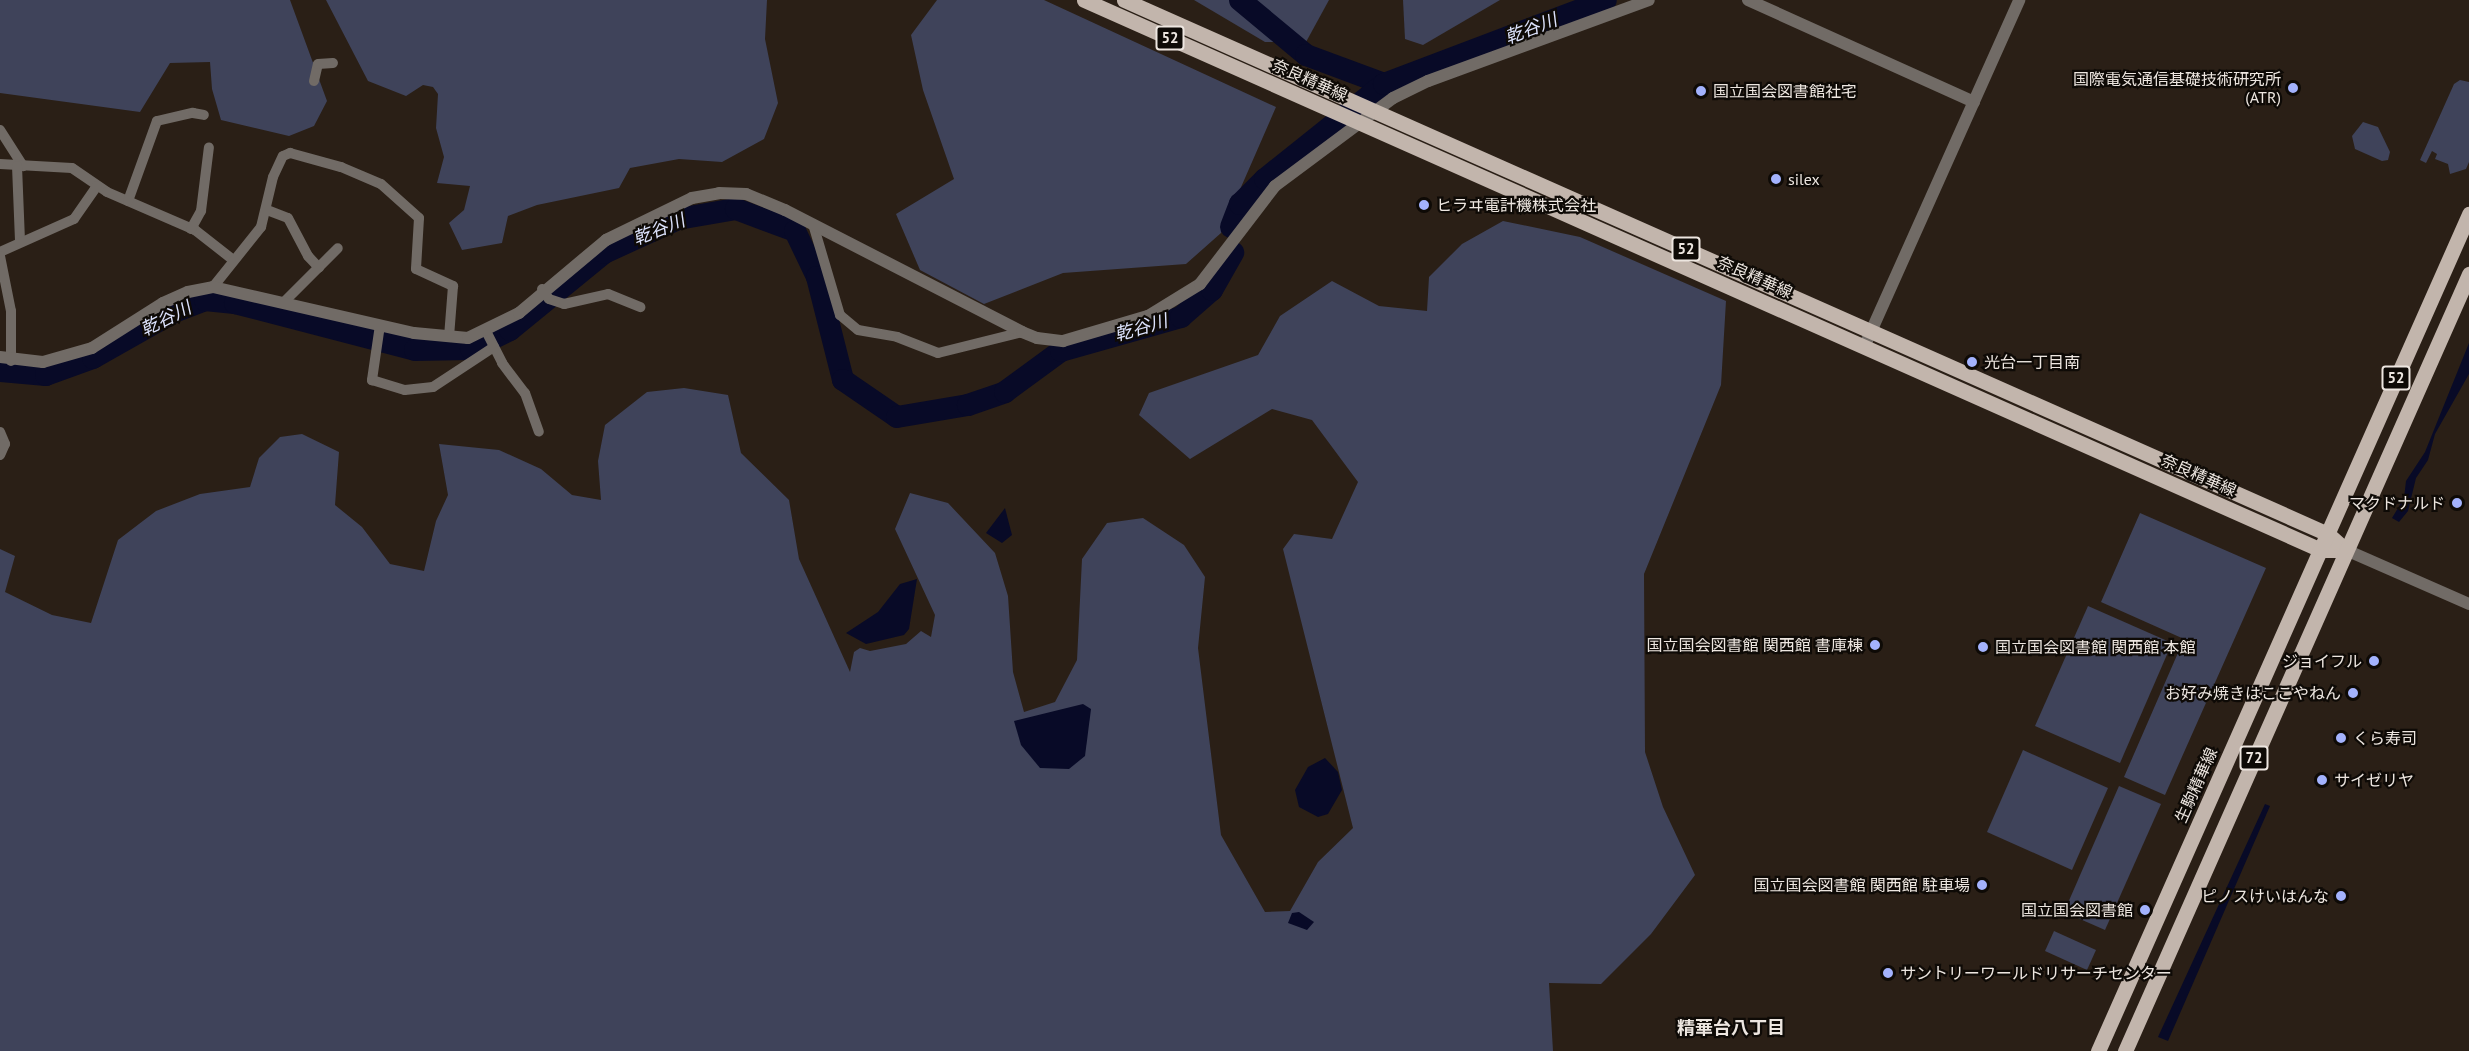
<!DOCTYPE html>
<meta charset="utf-8">
<style>
body{margin:0}
#map{position:relative;width:2469px;height:1051px;overflow:hidden;background:#2a1f16;font-family:"PT Sans","Noto Sans JP",sans-serif}
div>[style]{position:absolute}
[style*='--x']{left:calc(var(--x)*1px);top:calc(var(--y)*1px);width:calc(var(--w)*1px);rotate:calc(var(--a)*1deg)}
.green>*{inset:0;background:#3f435a}
.water>*{inset:0;background:#080a27}
.river>*{height:22px;margin:-11px;padding:0 11px;transform-origin:11px;border-radius:11px;background:#080a27}
.minor>*{height:10px;margin:-5px;padding:0 5px;transform-origin:5px;border-radius:5px;background:#716b66}
.tertiary>*{height:12px;margin:-6px;padding:0 6px;transform-origin:6px;border-radius:6px;background:#716b66}
.primary>*{height:15px;margin:-7.5px;padding:0 7.5px;transform-origin:7.5px;border-radius:7.5px;background:#c2b5ac}
.dots>*{width:16px;height:16px;translate:-50% -50%;box-sizing:border-box;border:3px solid #0e0a06;border-radius:50%}
span{translate:-50% -50%;white-space:nowrap;text-align:center;line-height:1.15;-webkit-text-stroke:4.5px #0e0a06;paint-order:stroke}
.shield-label span{padding:2px 4px;background:#0e0a06;border:2px solid;border-radius:4px;-webkit-text-stroke-width:0}
.shield-label{font-size:15px;color:#ede6e0;font-weight:700}
.poi-label{font-size:16px;color:#ede6e0}
.right{translate:-100% -50%;text-align:right}
.left{translate:0 -50%;text-align:left}
.street-label{font-size:16px;color:#ede6e0}
.water-label{font-size:18px;color:#dde3fd;font-style:italic}
.neighbourhood-label{font-size:18px;color:#ede6e0;font-weight:700}
</style>
<div id="map">
<div class="green">
<div style="clip-path:polygon(0 0,290px 0,327px 101px,314px 126px,289px 136px,221px 120px,212px 89px,210px 62px,170px 63px,140px 112px,0 93px)"></div>
<div style="clip-path:polygon(326px 0,767px 0,765px 39px,778px 103px,764px 139px,722px 162px,679px 159px,630px 168px,619px 188px,537px 205px,508px 216px,502px 243px,462px 250px,449px 223px,464px 210px,470px 186px,437px 183px,444px 157px,436px 128px,438px 94px,433px 87px,423px 85px,406px 96px,368px 81px)"></div>
<div style="clip-path:polygon(937px 0,1044px 0,1276px 107px,1221px 233px,1186px 264px,1063px 273px,984px 304px,920px 270px,896px 214px,954px 179px,923px 90px,911px 35px)"></div>
<div style="clip-path:polygon(1194px 0,1329px 0,1306px 42px,1265px 42px)"></div>
<div style="clip-path:polygon(1403px 0,1500px 0,1423px 45px,1405px 39px)"></div>
<div style="clip-path:polygon(2460px 80px,2469px 82px,2469px 162px,2466px 169px,2450px 174px,2448px 164px,2435px 159px,2437px 154px,2432px 151px,2426px 163px,2420px 160px,2454px 84px)"></div>
<div style="clip-path:polygon(2363px 122px,2378px 127px,2390px 152px,2388px 160px,2382px 161px,2355px 149px,2352px 136px)"></div>
<div style="clip-path:polygon(1503px 221px,1580px 237px,1726px 301px,1721px 385px,1644px 574px,1645px 752px,1663px 807px,1695px 875px,1651px 934px,1601px 984px,1549px 983px,1553px 1051px,0 1051px,0 549px,15px 556px,5px 592px,52px 615px,91px 623px,118px 540px,156px 511px,200px 494px,250px 487px,259px 458px,280px 437px,302px 434px,339px 452px,335px 505px,362px 527px,390px 564px,424px 571px,436px 521px,448px 495px,439px 444px,499px 450px,541px 469px,572px 495px,601px 500px,598px 461px,605px 425px,647px 392px,684px 388px,728px 395px,741px 453px,789px 500px,799px 559px,850px 672px,854px 652px,860px 648px,870px 651px,906px 644px,921px 631px,931px 637px,935px 615px,895px 529px,910px 493px,948px 503px,995px 553px,1008px 596px,1013px 672px,1024px 712px,1055px 702px,1077px 660px,1082px 559px,1107px 523px,1143px 518px,1184px 545px,1205px 577px,1198px 648px,1221px 835px,1265px 912px,1290px 911px,1318px 862px,1353px 828px,1283px 549px,1294px 534px,1332px 539px,1358px 482px,1312px 420px,1272px 409px,1190px 459px,1139px 415px,1149px 393px,1258px 355px,1280px 316px,1332px 281px,1379px 306px,1427px 311px,1429px 277px,1462px 244px)"></div>
<div style="clip-path:polygon(2140px 513px,2266px 568px,2165px 795px,2124px 777px,2184px 639px,2101px 602px)"></div>
<div style="clip-path:polygon(2088px 606px,2172px 643px,2120px 763px,2035px 726px)"></div>
<div style="clip-path:polygon(2023px 750px,2108px 788px,2072px 870px,1987px 832px)"></div>
<div style="clip-path:polygon(2119px 786px,2161px 804px,2105px 930px,2064px 912px)"></div>
<div style="clip-path:polygon(2054px 931px,2096px 950px,2087px 970px,2045px 951px)"></div>
</div>
<div class="water">
<div style="clip-path:polygon(2469px 343px,2469px 374px,2435px 434px,2428px 460px,2416px 478px,2408px 511px,2399px 522px,2392px 518px,2404px 498px,2406px 481px,2425px 452px)"></div>
<div style="clip-path:polygon(1005px 508px,1012px 535px,1002px 543px,986px 533px)"></div>
<div style="clip-path:polygon(917px 579px,909px 629px,904px 635px,866px 644px,846px 633px,878px 612px,900px 584px)"></div>
<div style="clip-path:polygon(1083px 704px,1091px 709px,1085px 756px,1069px 769px,1040px 768px,1021px 745px,1014px 721px)"></div>
<div style="clip-path:polygon(1325px 758px,1338px 772px,1342px 790px,1328px 814px,1318px 817px,1299px 807px,1295px 790px,1308px 767px)"></div>
<div style="clip-path:polygon(2265px 804px,2270px 806px,2168px 1041px,2158px 1037px)"></div>
<div style="clip-path:polygon(1299px 912px,1314px 922px,1307px 930px,1288px 923px,1292px 913px)"></div>
</div>
<div class="river">
<div style="--x:1240;--y:0;--w:86;--a:39.8"></div>
<div style="--x:1306;--y:55;--w:83;--a:20.4"></div>
<div style="--x:1231;--y:227;--w:25;--a:-69"></div>
<div style="--x:1240;--y:204;--w:35;--a:-45"></div>
<div style="--x:1265;--y:179;--w:152;--a:-38.6"></div>
<div style="--x:1384;--y:84;--w:237;--a:-20.7"></div>
<div style="--x:0;--y:371;--w:46;--a:5"></div>
<div style="--x:46;--y:375;--w:50;--a:-19.9"></div>
<div style="--x:93;--y:358;--w:93;--a:-29.6"></div>
<div style="--x:174;--y:312;--w:33;--a:-21"></div>
<div style="--x:205;--y:300;--w:30;--a:6"></div>
<div style="--x:235;--y:303;--w:186;--a:14.6"></div>
<div style="--x:415;--y:350;--w:56;--a:-1"></div>
<div style="--x:471;--y:349;--w:43;--a:-26"></div>
<div style="--x:510;--y:330;--w:122;--a:-39.3"></div>
<div style="--x:604;--y:253;--w:81;--a:-24.7"></div>
<div style="--x:678;--y:219;--w:59;--a:-9.8"></div>
<div style="--x:736;--y:209;--w:63;--a:20.4"></div>
<div style="--x:795;--y:231;--w:51;--a:64.4"></div>
<div style="--x:817;--y:277;--w:106;--a:75.8"></div>
<div style="--x:843;--y:380;--w:65;--a:34.4"></div>
<div style="--x:897;--y:417;--w:72;--a:-9.6"></div>
<div style="--x:968;--y:405;--w:39;--a:-19"></div>
<div style="--x:1005;--y:392;--w:69;--a:-36.2"></div>
<div style="--x:1061;--y:351;--w:125;--a:-15.8"></div>
<div style="--x:1181;--y:317;--w:41;--a:-41.1"></div>
<div style="--x:1212;--y:290;--w:43;--a:-60.4"></div>
</div>
<div class="minor">
<div style="--x:314;--y:81;--w:17;--a:-77"></div>
<div style="--x:318;--y:64;--w:15;--a:-4"></div>
<div style="--x:0;--y:130;--w:43;--a:57.4"></div>
<div style="--x:0;--y:164;--w:72;--a:3.2"></div>
<div style="--x:72;--y:168;--w:42;--a:34.4"></div>
<div style="--x:107;--y:192;--w:96;--a:23.4"></div>
<div style="--x:195;--y:230;--w:47;--a:38.1"></div>
<div style="--x:17;--y:166;--w:76;--a:87.7"></div>
<div style="--x:128;--y:201;--w:85;--a:-70.1"></div>
<div style="--x:157;--y:121;--w:37;--a:-13"></div>
<div style="--x:193;--y:113;--w:11;--a:10"></div>
<div style="--x:267;--y:210;--w:22;--a:21"></div>
<div style="--x:288;--y:218;--w:43;--a:62.2"></div>
<div style="--x:308;--y:256;--w:16;--a:47"></div>
<div style="--x:813;--y:224;--w:95;--a:73.5"></div>
<div style="--x:840;--y:315;--w:23;--a:40"></div>
<div style="--x:858;--y:330;--w:40;--a:10"></div>
<div style="--x:897;--y:337;--w:44;--a:21.3"></div>
<div style="--x:938;--y:353;--w:87;--a:-14"></div>
<div style="--x:191;--y:229;--w:21;--a:-61"></div>
<div style="--x:201;--y:211;--w:64;--a:-82.9"></div>
<div style="--x:0;--y:252;--w:81;--a:-24"></div>
<div style="--x:74;--y:219;--w:40;--a:-55.1"></div>
<div style="--x:0;--y:256;--w:56;--a:78.7"></div>
<div style="--x:11;--y:311;--w:50;--a:90"></div>
<div style="--x:213;--y:287;--w:77;--a:-51.3"></div>
<div style="--x:261;--y:227;--w:51;--a:-76.5"></div>
<div style="--x:273;--y:177;--w:23;--a:-65"></div>
<div style="--x:283;--y:156;--w:8;--a:-23"></div>
<div style="--x:290;--y:153;--w:53;--a:15.4"></div>
<div style="--x:341;--y:167;--w:43;--a:23"></div>
<div style="--x:381;--y:184;--w:51;--a:41.8"></div>
<div style="--x:419;--y:218;--w:51;--a:93.4"></div>
<div style="--x:416;--y:269;--w:41;--a:24.7"></div>
<div style="--x:453;--y:286;--w:51;--a:94.5"></div>
<div style="--x:542;--y:289;--w:12;--a:55"></div>
<div style="--x:549;--y:299;--w:16;--a:18"></div>
<div style="--x:564;--y:304;--w:45;--a:-12.8"></div>
<div style="--x:608;--y:294;--w:35;--a:22"></div>
<div style="--x:284;--y:302;--w:76;--a:-45"></div>
<div style="--x:380;--y:325;--w:56;--a:98.3"></div>
<div style="--x:372;--y:380;--w:34;--a:17"></div>
<div style="--x:405;--y:390;--w:28;--a:-6"></div>
<div style="--x:433;--y:387;--w:73;--a:-33.3"></div>
<div style="--x:486;--y:331;--w:36;--a:63"></div>
<div style="--x:502;--y:363;--w:38;--a:53"></div>
<div style="--x:525;--y:393;--w:41;--a:70.3"></div>
<div style="--x:0;--y:432;--w:13;--a:67"></div>
<div style="--x:5;--y:444;--w:12;--a:114"></div>
</div>
<div class="tertiary">
<div style="--x:1748;--y:0;--w:248;--a:24.3"></div>
<div style="--x:1865;--y:345;--w:378;--a:-65.9"></div>
<div style="--x:0;--y:357;--w:43;--a:6.6"></div>
<div style="--x:43;--y:362;--w:51;--a:-15.9"></div>
<div style="--x:92;--y:348;--w:84;--a:-32.4"></div>
<div style="--x:163;--y:303;--w:27;--a:-24"></div>
<div style="--x:188;--y:292;--w:25;--a:-11"></div>
<div style="--x:213;--y:287;--w:206;--a:12.9"></div>
<div style="--x:414;--y:333;--w:54;--a:5.3"></div>
<div style="--x:468;--y:338;--w:57;--a:-26.1"></div>
<div style="--x:519;--y:313;--w:114;--a:-40"></div>
<div style="--x:606;--y:240;--w:96;--a:-26"></div>
<div style="--x:692;--y:198;--w:27;--a:-10"></div>
<div style="--x:719;--y:193;--w:27;--a:2"></div>
<div style="--x:746;--y:194;--w:42;--a:22.3"></div>
<div style="--x:785;--y:210;--w:267;--a:27.2"></div>
<div style="--x:1022;--y:332;--w:16;--a:22"></div>
<div style="--x:1037;--y:338;--w:26;--a:7"></div>
<div style="--x:1063;--y:341;--w:89;--a:-16.4"></div>
<div style="--x:1148;--y:316;--w:61;--a:-31.6"></div>
<div style="--x:1200;--y:284;--w:123;--a:-52.6"></div>
<div style="--x:1275;--y:186;--w:147;--a:-36.7"></div>
<div style="--x:1393;--y:98;--w:39;--a:-26"></div>
<div style="--x:1428;--y:81;--w:235;--a:-20.1"></div>
<div style="--x:2346;--y:550;--w:134;--a:23.7"></div>
</div>
<div class="primary">
<div style="--x:1084;--y:0;--w:1354;--a:23.97"></div>
<div style="--x:2321;--y:550;--w:25;--a:0"></div>
<div style="--x:1124;--y:0;--w:1317;--a:23.92"></div>
<div style="--x:2328;--y:534;--w:24;--a:42"></div>
<div style="--x:2098;--y:1051;--w:916;--a:-66.09"></div>
<div style="--x:2125;--y:1051;--w:850;--a:-66.12"></div>
</div>
<div class="dots">
<div style="left:2293px;top:88px;background:#a3b2fd"></div>
<div style="left:1701px;top:91px;background:#a3b2fd"></div>
<div style="left:1776px;top:179px;background:#a3b2fd"></div>
<div style="left:1424px;top:205px;background:#a3b2fd"></div>
<div style="left:1972px;top:362px;background:#a3b2fd"></div>
<div style="left:2457px;top:503px;background:#a3b2fd"></div>
<div style="left:1875px;top:645px;background:#a3b2fd"></div>
<div style="left:1983px;top:647px;background:#a3b2fd"></div>
<div style="left:2374px;top:661px;background:#a3b2fd"></div>
<div style="left:2353px;top:693px;background:#a3b2fd"></div>
<div style="left:2341px;top:738px;background:#a3b2fd"></div>
<div style="left:2322px;top:780px;background:#a3b2fd"></div>
<div style="left:1982px;top:885px;background:#a3b2fd"></div>
<div style="left:2341px;top:896px;background:#a3b2fd"></div>
<div style="left:2145px;top:910px;background:#a3b2fd"></div>
<div style="left:1888px;top:973px;background:#a3b2fd"></div>
</div>
<div class="shield-label">
<span style="left:1170px;top:38px">52</span>
<span style="left:1686px;top:249px">52</span>
<span style="left:2396px;top:378px">52</span>
<span style="left:2254px;top:758px">72</span>
</div>
<div class="poi-label">
<span class="right" style="left:2281px;top:88px">国際電気通信基礎技術研究所<br>(ATR)</span>
<span class="left" style="left:1713px;top:91px">国立国会図書館社宅</span>
<span class="left" style="left:1788px;top:179px">silex</span>
<span class="left" style="left:1436px;top:205px">ヒラヰ電計機株式会社</span>
<span class="left" style="left:1984px;top:362px">光台一丁目南</span>
<span class="right" style="left:2445px;top:503px">マクドナルド</span>
<span class="right" style="left:1863px;top:645px">国立国会図書館 関西館 書庫棟</span>
<span class="left" style="left:1995px;top:647px">国立国会図書館 関西館 本館</span>
<span class="right" style="left:2362px;top:661px">ジョイフル</span>
<span class="right" style="left:2341px;top:693px">お好み焼きはここやねん</span>
<span class="left" style="left:2353px;top:738px">くら寿司</span>
<span class="left" style="left:2334px;top:780px">サイゼリヤ</span>
<span class="right" style="left:1970px;top:885px">国立国会図書館 関西館 駐車場</span>
<span class="right" style="left:2329px;top:896px">ピノスけいはんな</span>
<span class="right" style="left:2133px;top:910px">国立国会図書館</span>
<span class="left" style="left:1900px;top:973px">サントリーワールドリサーチセンター</span>
</div>
<div class="street-label">
<span style="left:1310px;top:80px;rotate:24deg">奈良精華線</span>
<span style="left:1755px;top:277px;rotate:24deg">奈良精華線</span>
<span style="left:2199px;top:475px;rotate:24deg">奈良精華線</span>
<span style="left:2196px;top:785px;rotate:-66deg">生駒精華線</span>
</div>
<div class="water-label">
<span style="left:1531px;top:29px;rotate:-21deg">乾谷川</span>
<span style="left:659px;top:230px;rotate:-22deg">乾谷川</span>
<span style="left:166px;top:319px;rotate:-27deg">乾谷川</span>
<span style="left:1141px;top:328px;rotate:-16deg">乾谷川</span>
</div>
<div class="neighbourhood-label">
<span style="left:1731px;top:1028px">精華台八丁目</span>
</div>
</div>
